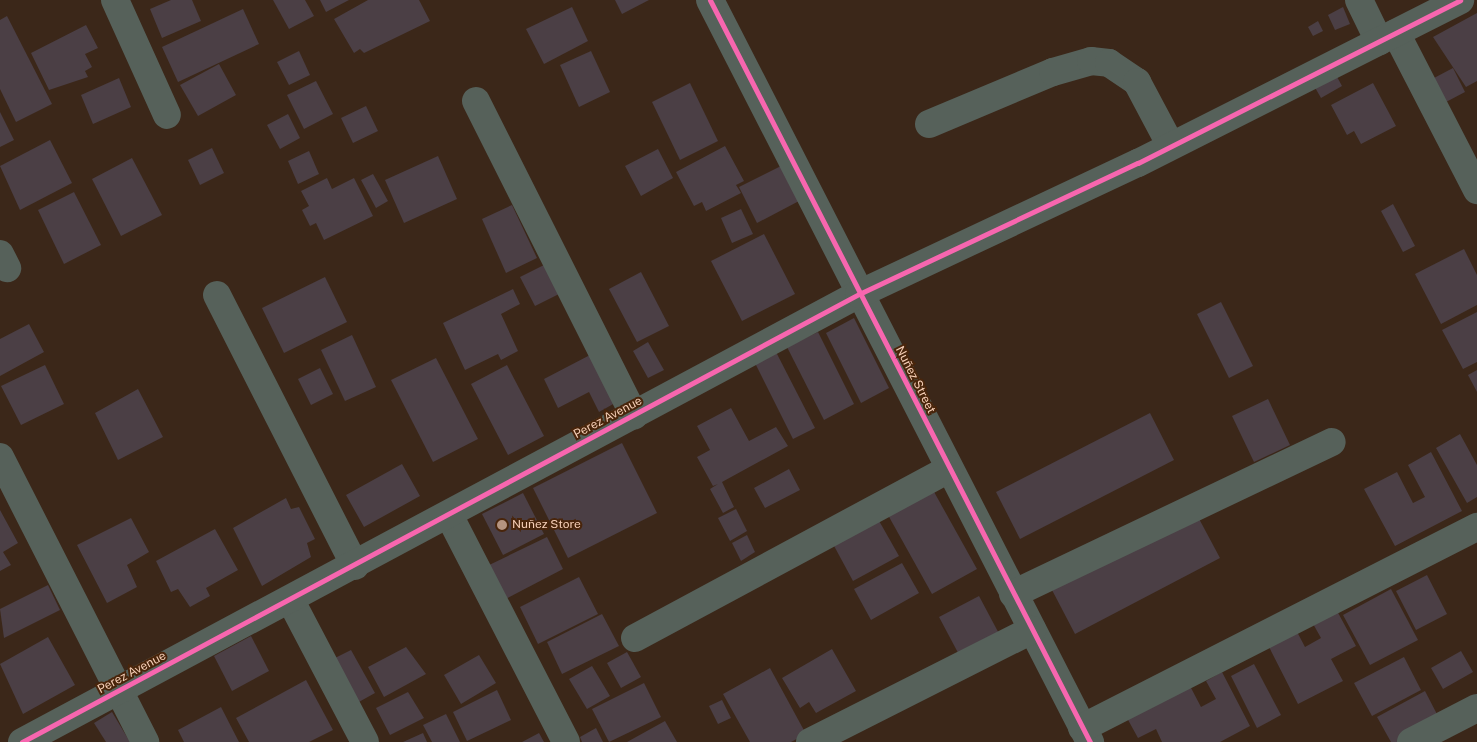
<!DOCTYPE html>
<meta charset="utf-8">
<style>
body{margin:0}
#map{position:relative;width:1477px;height:742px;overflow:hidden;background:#3b2719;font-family:"Public Sans",sans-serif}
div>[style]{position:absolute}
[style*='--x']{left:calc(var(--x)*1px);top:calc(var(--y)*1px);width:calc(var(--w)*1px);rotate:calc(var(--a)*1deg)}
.building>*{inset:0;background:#4b3f45}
.minor>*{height:28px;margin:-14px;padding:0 14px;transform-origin:14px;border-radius:14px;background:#56615a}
.cycleway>*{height:5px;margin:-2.5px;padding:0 2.5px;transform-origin:2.5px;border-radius:2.5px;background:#f766af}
.dots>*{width:14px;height:14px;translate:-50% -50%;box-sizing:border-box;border:2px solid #49250b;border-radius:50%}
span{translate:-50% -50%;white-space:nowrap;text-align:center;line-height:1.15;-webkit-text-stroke:4px #49250b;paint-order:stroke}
.street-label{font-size:12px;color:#f6cfb7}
.poi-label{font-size:12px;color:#f6cfb7}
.left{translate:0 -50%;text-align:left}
</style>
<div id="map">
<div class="building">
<div style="clip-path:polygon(171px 0,192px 0,201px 21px,162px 38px,150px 9px)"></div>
<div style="clip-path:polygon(273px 0,305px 0,314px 16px,289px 29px)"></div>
<div style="clip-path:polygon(320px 0,349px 0,326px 12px)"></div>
<div style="clip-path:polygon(368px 0,419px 0,430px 21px,364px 53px,360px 49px,354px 53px,334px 19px)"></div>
<div style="clip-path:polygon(615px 0,649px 0,622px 14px)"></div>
<div style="clip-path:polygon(572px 7px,588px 41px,544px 64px,526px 29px)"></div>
<div style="clip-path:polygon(1343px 7px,1350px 24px,1335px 30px,1328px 15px)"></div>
<div style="clip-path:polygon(243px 9px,259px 44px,178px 82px,162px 47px)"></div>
<div style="clip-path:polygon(1477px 13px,1477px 81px,1466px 87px,1433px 37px)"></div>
<div style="clip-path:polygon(7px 16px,52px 104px,16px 122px,0 89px,0 20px)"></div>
<div style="clip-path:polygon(1318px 21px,1323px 31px,1313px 36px,1308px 27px)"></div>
<div style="clip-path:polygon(86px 25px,98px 48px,85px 54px,92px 67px,85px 71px,88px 77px,49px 90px,31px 53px)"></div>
<div style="clip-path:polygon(299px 51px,310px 75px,289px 85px,277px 62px)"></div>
<div style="clip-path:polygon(591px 51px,610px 92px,579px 107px,560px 65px)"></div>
<div style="clip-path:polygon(219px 64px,236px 95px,198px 116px,180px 85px)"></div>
<div style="clip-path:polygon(1453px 68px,1465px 92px,1446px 102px,1434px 78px)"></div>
<div style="clip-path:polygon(1335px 73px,1342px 86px,1321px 98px,1313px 84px)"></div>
<div style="clip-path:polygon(119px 78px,131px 107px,93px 124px,81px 95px)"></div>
<div style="clip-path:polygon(316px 81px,333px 114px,304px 129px,287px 95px)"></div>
<div style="clip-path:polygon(690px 83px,718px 141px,680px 160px,652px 102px)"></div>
<div style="clip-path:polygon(1373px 83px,1396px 126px,1361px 144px,1354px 131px,1347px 135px,1331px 105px)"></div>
<div style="clip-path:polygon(366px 106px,378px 131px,353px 143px,341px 118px)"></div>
<div style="clip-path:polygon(0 112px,14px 140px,0 147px)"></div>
<div style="clip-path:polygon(288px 114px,300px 138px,280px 149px,267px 125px)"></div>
<div style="clip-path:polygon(50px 140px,72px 183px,20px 210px,0 166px)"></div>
<div style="clip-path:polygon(725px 146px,744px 181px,736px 185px,741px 193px,706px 211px,702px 202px,694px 206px,676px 172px)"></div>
<div style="clip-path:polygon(212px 148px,224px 173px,200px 185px,188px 160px)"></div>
<div style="clip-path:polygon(658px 149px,673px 178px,641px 196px,625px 166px)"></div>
<div style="clip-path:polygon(309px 151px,319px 174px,298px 184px,288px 161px)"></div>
<div style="clip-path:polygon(438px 156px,457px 199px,404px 223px,385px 180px)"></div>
<div style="clip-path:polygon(132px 158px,162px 215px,121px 236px,92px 179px)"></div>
<div style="clip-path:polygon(781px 166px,799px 201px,757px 223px,739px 187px)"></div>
<div style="clip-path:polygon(373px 174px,388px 201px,376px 208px,361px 180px)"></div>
<div style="clip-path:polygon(327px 178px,332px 189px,354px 178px,373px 216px,324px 240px,316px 223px,310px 226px,302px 210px,309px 206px,301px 191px)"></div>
<div style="clip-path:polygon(74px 192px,101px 245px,64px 264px,38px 210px)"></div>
<div style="clip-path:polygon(1393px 204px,1415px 246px,1403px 252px,1381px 211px)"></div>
<div style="clip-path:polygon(512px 205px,537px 258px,506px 273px,482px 219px)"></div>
<div style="clip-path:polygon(741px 209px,753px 234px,732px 243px,721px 218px)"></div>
<div style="clip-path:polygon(764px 234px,795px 294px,742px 321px,711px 261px)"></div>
<div style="clip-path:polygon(1464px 249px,1477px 275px,1477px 305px,1441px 324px,1415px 274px)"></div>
<div style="clip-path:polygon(544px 265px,559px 294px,535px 306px,520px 277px)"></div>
<div style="clip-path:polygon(641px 272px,669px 326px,637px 342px,609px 289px)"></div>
<div style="clip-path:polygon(325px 277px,347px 322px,284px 353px,262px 308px)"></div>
<div style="clip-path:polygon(513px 289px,520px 304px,501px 314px,518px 351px,501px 360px,498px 354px,465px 370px,443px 323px)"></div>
<div style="clip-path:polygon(1221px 302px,1253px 366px,1229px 378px,1197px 314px)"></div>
<div style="clip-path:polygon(1477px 312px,1477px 362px,1463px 369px,1442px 330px)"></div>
<div style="clip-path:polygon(854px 318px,889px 388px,861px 403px,826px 333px)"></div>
<div style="clip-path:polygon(29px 324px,44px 352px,0 376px,0 339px)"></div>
<div style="clip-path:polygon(818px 332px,854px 404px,824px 420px,787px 347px)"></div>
<div style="clip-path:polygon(352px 335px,376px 387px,345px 401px,321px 350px)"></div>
<div style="clip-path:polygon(648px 342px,664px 370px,648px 378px,633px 351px)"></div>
<div style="clip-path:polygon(776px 352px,815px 428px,793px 439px,755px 363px)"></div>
<div style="clip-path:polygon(590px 355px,615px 403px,599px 412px,589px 392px,558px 408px,544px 379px)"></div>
<div style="clip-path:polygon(436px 358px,478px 439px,433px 462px,391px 380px)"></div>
<div style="clip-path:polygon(45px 365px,64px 404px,21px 425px,1px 386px)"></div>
<div style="clip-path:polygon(507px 365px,544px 436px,508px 455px,471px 384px)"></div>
<div style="clip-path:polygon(320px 368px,333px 394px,311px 405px,298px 379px)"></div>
<div style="clip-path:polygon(1477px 370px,1477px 392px,1468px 375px)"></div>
<div style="clip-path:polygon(138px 389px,163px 437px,118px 460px,95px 413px)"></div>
<div style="clip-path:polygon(1268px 399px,1290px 445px,1254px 462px,1232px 416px)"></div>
<div style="clip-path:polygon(731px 408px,749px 441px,776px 427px,788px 446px,722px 482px,734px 507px,723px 513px,710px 489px,718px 484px,713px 486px,697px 457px,710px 450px,697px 426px)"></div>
<div style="clip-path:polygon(1150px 413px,1174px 460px,1020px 539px,996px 492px)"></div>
<div style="clip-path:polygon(1460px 434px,1477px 465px,1477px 497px,1467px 503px,1436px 448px)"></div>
<div style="clip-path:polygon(622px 443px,657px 513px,568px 558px,533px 488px)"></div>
<div style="clip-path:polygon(1431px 452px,1462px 511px,1395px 546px,1364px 489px,1397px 472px,1413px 503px,1425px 497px,1408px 465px)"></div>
<div style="clip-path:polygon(402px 464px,420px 496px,364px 527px,346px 495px)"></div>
<div style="clip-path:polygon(789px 469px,800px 490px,765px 508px,754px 488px)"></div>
<div style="clip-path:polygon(933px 490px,977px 569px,932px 594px,888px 515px)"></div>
<div style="clip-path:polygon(523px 493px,544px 534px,503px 555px,482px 514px)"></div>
<div style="clip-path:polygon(286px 498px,291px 509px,299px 507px,315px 539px,307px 543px,311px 557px,262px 586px,233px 528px)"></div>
<div style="clip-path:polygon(736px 509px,747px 531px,730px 541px,718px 518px)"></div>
<div style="clip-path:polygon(0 510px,18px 543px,3px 552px,11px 565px,0 571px)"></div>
<div style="clip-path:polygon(1197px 515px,1220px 558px,1075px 634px,1052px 590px)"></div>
<div style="clip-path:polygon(131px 518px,149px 552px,127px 565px,137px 587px,107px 603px,77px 545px)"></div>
<div style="clip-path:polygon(878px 519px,899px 556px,853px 581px,833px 544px)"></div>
<div style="clip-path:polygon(215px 529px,238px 570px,206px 588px,210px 596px,190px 607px,178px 589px,171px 592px,156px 561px)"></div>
<div style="clip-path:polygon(747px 535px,755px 552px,741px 561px,732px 543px)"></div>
<div style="clip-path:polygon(547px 537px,563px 569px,502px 601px,485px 567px)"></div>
<div style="clip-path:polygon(902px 563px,919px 593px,871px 620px,854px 589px)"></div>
<div style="clip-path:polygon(1427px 575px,1447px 614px,1416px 630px,1396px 591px)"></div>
<div style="clip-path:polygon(579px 577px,598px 614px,538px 644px,520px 607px)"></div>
<div style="clip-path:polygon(48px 585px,60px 610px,4px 638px,0 609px)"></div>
<div style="clip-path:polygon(1391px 589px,1418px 640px,1370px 665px,1343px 615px)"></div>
<div style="clip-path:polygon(979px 596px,1004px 643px,964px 664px,939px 617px)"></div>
<div style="clip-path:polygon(1336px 609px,1356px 646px,1331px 659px,1343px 681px,1298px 704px,1266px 641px,1294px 626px,1305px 647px,1321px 638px,1312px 622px)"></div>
<div style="clip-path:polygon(602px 614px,619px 646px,562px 674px,547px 642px)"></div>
<div style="clip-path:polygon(251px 636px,269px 671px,232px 691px,214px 656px)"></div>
<div style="clip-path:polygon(48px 637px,75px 685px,23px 714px,0 664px)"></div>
<div style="clip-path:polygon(406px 647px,426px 674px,384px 697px,368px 667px)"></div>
<div style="clip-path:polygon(832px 649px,856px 691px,816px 713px,809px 702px,800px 708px,782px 678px)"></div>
<div style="clip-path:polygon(351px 650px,375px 693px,357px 703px,333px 659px)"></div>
<div style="clip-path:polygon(1461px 651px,1473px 672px,1443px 689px,1431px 668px)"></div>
<div style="clip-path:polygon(627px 652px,641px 677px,621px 688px,607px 663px)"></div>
<div style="clip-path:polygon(479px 655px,496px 683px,461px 704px,444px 675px)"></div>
<div style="clip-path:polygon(1404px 657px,1421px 690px,1372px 716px,1354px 683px)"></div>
<div style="clip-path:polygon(1254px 664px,1281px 715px,1257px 728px,1231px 676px)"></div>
<div style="clip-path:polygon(592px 666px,610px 696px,587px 709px,569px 679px)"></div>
<div style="clip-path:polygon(770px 668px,806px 734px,791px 742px,750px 742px,723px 694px)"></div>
<div style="clip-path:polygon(1222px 672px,1250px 726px,1220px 742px,1162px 742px,1156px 729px,1138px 738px,1127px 718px,1190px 686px,1201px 707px,1216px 699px,1206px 681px)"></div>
<div style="clip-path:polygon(306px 680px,333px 730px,309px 742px,249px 742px,236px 718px)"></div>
<div style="clip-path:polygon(644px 683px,661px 717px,609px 742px,592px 709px)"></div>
<div style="clip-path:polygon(497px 690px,511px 720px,467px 741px,453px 712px)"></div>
<div style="clip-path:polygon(1425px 691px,1440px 720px,1399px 742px,1391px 742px,1377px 717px)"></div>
<div style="clip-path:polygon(408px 692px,424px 718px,390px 735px,376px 708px)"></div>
<div style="clip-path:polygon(722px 700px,731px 718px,718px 724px,709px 706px)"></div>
<div style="clip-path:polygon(221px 707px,239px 742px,184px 742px,178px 730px)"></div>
<div style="clip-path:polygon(112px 712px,130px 742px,106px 742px,94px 723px)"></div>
<div style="clip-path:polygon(446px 714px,460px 742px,432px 742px,423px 725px)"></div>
<div style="clip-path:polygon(665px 721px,677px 742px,627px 742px)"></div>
<div style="clip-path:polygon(596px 728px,603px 742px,582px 742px,580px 737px)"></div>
<div style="clip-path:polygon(423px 733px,427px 742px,403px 742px)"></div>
<div style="clip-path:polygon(539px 733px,544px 742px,522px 742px)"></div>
</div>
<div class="minor">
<div style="--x:115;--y:0;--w:126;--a:65.7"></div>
<div style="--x:710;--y:0;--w:834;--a:62.88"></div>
<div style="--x:1359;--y:0;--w:46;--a:64"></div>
<div style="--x:1396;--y:33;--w:177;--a:62.7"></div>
<div style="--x:476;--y:101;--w:352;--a:63.3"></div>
<div style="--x:929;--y:124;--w:134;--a:-22.8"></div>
<div style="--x:1053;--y:72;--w:40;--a:-16"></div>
<div style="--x:1091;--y:61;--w:18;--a:6"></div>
<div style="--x:1109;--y:63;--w:34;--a:34"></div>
<div style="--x:1137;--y:82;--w:72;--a:62"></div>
<div style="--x:0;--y:254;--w:16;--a:63"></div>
<div style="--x:217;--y:295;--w:304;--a:63"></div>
<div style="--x:0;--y:457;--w:320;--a:63"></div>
<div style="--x:449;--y:515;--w:255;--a:62.7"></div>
<div style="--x:1013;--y:594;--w:353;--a:-25.5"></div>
<div style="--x:291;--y:601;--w:159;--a:62.3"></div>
<div style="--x:635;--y:638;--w:357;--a:-28.3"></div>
<div style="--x:1082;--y:728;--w:443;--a:-27"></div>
<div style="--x:22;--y:742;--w:949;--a:-28.16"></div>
<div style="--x:859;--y:294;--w:308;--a:-25.2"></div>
<div style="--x:1138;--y:163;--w:361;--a:-26.8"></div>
<div style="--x:810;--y:742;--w:249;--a:-26.8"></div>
<div style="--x:1411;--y:742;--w:74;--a:-27.3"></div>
</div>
<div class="cycleway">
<div style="--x:710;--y:0;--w:834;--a:62.88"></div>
<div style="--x:22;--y:742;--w:949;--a:-28.16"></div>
<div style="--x:859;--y:294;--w:308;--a:-25.2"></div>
<div style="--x:1138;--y:163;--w:361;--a:-26.8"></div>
</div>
<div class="dots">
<div style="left:502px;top:525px;background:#b59480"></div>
</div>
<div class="street-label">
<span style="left:915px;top:380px;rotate:63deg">Nuñez Street</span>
<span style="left:608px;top:418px;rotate:-28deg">Perez Avenue</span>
<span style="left:132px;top:673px;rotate:-28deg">Perez Avenue</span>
</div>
<div class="poi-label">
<span class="left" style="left:512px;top:525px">Nuñez Store</span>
</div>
</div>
